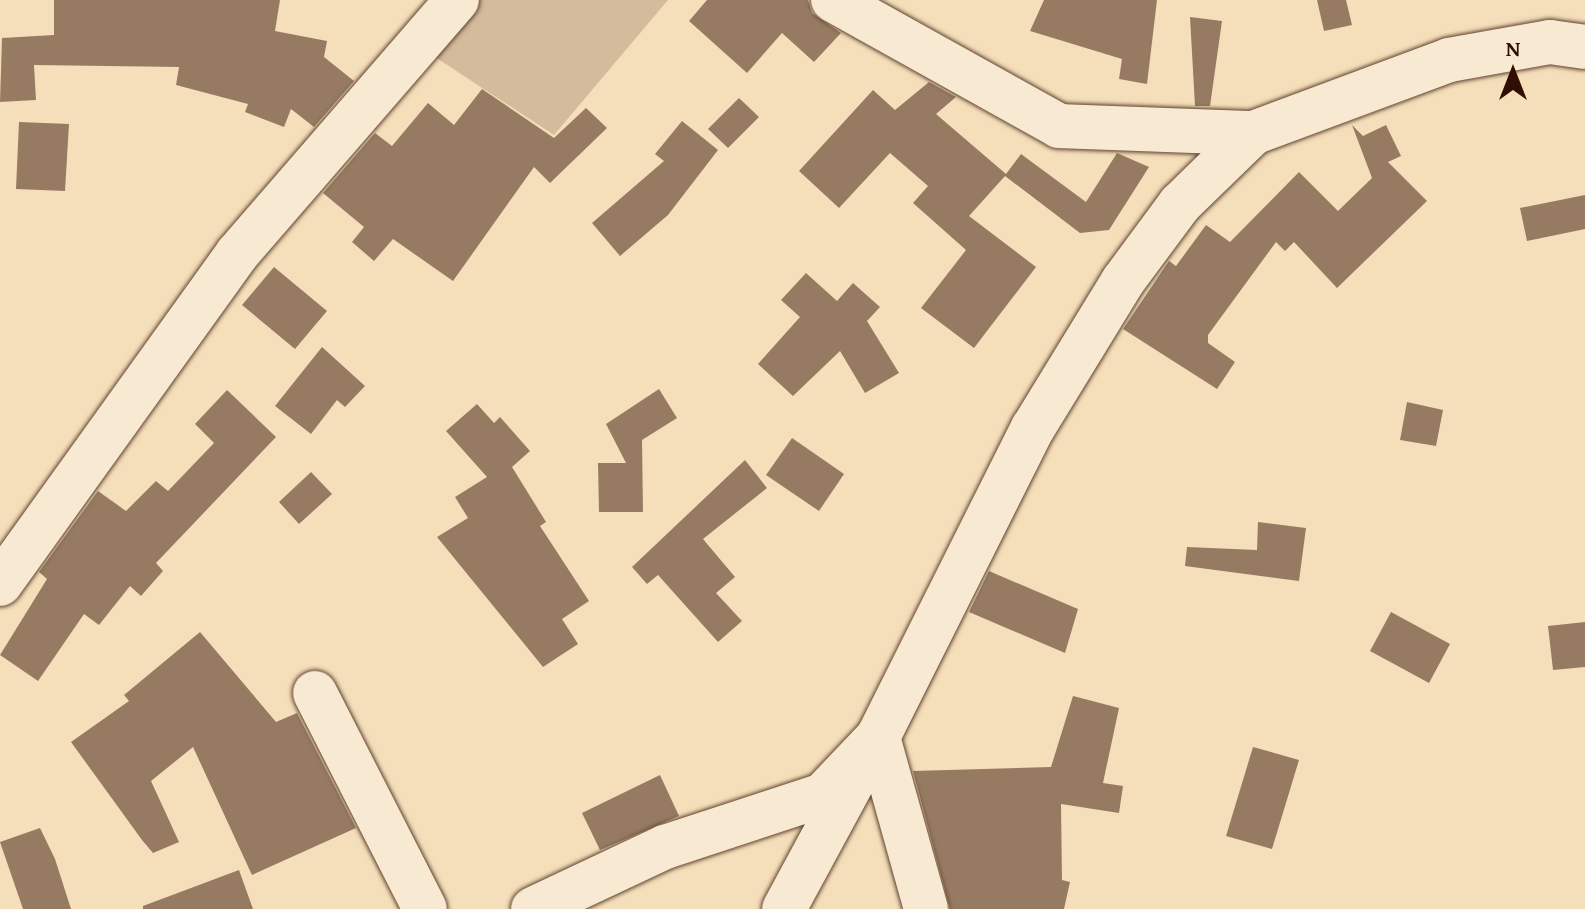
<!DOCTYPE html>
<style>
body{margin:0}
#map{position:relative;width:1585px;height:909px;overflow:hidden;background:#f5dfba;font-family:"Gentium Book Plus",serif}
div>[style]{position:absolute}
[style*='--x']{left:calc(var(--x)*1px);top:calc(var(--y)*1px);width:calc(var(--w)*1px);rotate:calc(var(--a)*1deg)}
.green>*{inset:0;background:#d4bb9b}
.building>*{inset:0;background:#967b62}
.roads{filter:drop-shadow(0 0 2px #614230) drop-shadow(0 0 2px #614230)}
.minor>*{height:44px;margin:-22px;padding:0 22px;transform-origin:22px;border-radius:22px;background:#f8ead2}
span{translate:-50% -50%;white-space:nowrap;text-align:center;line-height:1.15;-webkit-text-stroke:7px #f8ead2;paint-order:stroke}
.north{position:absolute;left:1473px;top:32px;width:80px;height:80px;-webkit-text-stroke:6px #f8ead2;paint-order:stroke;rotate:0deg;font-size:22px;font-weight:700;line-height:32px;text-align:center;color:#300e02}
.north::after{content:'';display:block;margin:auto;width:28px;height:36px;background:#300e02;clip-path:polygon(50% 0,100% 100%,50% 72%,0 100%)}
</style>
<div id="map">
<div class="green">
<div style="clip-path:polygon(475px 0,668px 0,554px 135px,426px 51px)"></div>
</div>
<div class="building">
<div style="clip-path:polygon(54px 0,280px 0,275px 31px,327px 41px,324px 57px,354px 81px,314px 127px,291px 109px,284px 127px,245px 112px,248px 104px,176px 85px,179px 67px,34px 65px,36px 100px,0 102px,2px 38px,54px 35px)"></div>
<div style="clip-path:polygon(707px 0,808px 0,812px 13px,841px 33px,814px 62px,782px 33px,747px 73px,689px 21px)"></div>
<div style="clip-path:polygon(1044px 0,1157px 0,1147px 84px,1119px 79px,1122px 59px,1030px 31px)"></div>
<div style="clip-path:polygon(1317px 0,1346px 0,1352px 25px,1324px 31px)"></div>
<div style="clip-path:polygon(1190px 17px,1222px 21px,1210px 106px,1195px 106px)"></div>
<div style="clip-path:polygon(929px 82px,956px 97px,936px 114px,1006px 174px,1021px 154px,1086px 202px,1117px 153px,1149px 167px,1109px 230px,1080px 233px,1005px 176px,969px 216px,1036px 267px,974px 348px,921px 308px,966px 250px,913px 203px,928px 186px,890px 153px,839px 208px,799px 171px,873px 90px,895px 110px)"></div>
<div style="clip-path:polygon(482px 89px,554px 138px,586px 108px,607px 128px,550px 183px,534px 167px,453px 281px,393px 239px,374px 261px,352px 242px,364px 227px,323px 193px,375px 133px,392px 146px,428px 103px,454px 125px)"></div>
<div style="clip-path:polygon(739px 98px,759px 117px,728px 148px,708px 129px)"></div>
<div style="clip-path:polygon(682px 121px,718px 150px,668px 215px,620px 256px,592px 223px,664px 161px,655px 154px)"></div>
<div style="clip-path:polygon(19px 122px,69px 124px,65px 191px,16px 189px)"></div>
<div style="clip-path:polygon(1352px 125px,1363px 136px,1386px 125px,1401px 156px,1388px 162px,1427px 201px,1337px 288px,1294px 242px,1285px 251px,1276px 242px,1208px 335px,1208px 343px,1235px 362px,1217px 389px,1123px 329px,1169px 261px,1176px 266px,1206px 225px,1230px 242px,1299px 172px,1338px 211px,1372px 178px)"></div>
<div style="clip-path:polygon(1585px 195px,1585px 229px,1527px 241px,1520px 208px)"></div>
<div style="clip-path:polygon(274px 267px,327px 311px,295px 349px,242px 305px)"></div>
<div style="clip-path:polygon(806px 273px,837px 301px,853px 283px,880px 307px,867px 321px,899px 373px,865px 393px,840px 351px,793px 396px,758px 364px,800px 317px,781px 300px)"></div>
<div style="clip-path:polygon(322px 347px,365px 386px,345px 407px,337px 400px,311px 434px,275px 406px)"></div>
<div style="clip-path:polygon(659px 389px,677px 418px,642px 440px,643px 512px,599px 512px,598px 463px,626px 463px,606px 424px)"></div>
<div style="clip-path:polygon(227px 390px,276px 437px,156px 563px,163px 571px,141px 596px,130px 586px,99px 625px,84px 614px,38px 681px,0 655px,47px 579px,39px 572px,98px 491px,126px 511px,156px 481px,168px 491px,214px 443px,195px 424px)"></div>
<div style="clip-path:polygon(1407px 402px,1443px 410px,1436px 446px,1400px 440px)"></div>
<div style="clip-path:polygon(477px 404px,494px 423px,500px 417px,530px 451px,512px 467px,546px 522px,540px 526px,589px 601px,562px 619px,578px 644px,543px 667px,437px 537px,468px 518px,455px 497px,487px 477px,446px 431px)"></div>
<div style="clip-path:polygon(792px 438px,844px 474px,819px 511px,766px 475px)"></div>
<div style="clip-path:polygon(745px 460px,767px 488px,703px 539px,735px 577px,716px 593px,742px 621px,718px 642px,658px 575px,647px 584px,632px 567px)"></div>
<div style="clip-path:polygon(311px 472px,332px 494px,299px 524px,279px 502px)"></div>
<div style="clip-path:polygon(1258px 522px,1306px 528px,1299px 581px,1185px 566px,1187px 547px,1257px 550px)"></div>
<div style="clip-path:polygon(989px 571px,1078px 609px,1065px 653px,969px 612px)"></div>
<div style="clip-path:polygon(1391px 612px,1450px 644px,1429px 683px,1370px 651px)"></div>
<div style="clip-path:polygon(1585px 622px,1585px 667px,1553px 670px,1548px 626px)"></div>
<div style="clip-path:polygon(200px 632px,276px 722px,297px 713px,356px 828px,252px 875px,193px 747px,151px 781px,179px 842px,153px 853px,142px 840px,71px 742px,129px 701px,124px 695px)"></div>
<div style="clip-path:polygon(1073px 696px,1119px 708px,1103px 783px,1123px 786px,1119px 813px,1061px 804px,1062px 880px,1070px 882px,1064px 909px,950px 909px,913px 771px,1051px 767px)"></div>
<div style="clip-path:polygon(1253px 747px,1299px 760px,1272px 849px,1226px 836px)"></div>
<div style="clip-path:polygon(660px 775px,679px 816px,600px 850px,582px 813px)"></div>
<div style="clip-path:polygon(40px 828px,55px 859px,71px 909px,23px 909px,0 842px)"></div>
<div style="clip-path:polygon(239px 870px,253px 909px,143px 909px,143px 906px)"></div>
</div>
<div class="roads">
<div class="minor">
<div style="--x:833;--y:0;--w:259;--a:29.1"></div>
<div style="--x:1059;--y:126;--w:194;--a:2.1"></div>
<div style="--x:1253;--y:133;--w:209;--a:-20.4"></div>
<div style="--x:1449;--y:60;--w:103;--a:-10.1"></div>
<div style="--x:1550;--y:42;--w:35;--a:8"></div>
<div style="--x:0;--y:584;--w:406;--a:-54.3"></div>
<div style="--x:237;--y:254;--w:336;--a:-49.1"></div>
<div style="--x:315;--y:693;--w:242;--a:63"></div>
<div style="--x:878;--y:737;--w:179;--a:74.4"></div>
<div style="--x:533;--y:909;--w:146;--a:-25.2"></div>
<div style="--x:665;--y:847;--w:166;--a:-18.2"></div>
<div style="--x:823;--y:795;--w:80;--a:-46.5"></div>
<div style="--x:878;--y:737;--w:346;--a:-63.4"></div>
<div style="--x:1033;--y:428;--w:172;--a:-58.5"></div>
<div style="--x:1123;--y:281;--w:96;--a:-53.5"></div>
<div style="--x:1180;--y:204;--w:102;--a:-44.2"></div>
<div style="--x:784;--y:909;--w:153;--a:-61.6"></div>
</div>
</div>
<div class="north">N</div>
</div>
